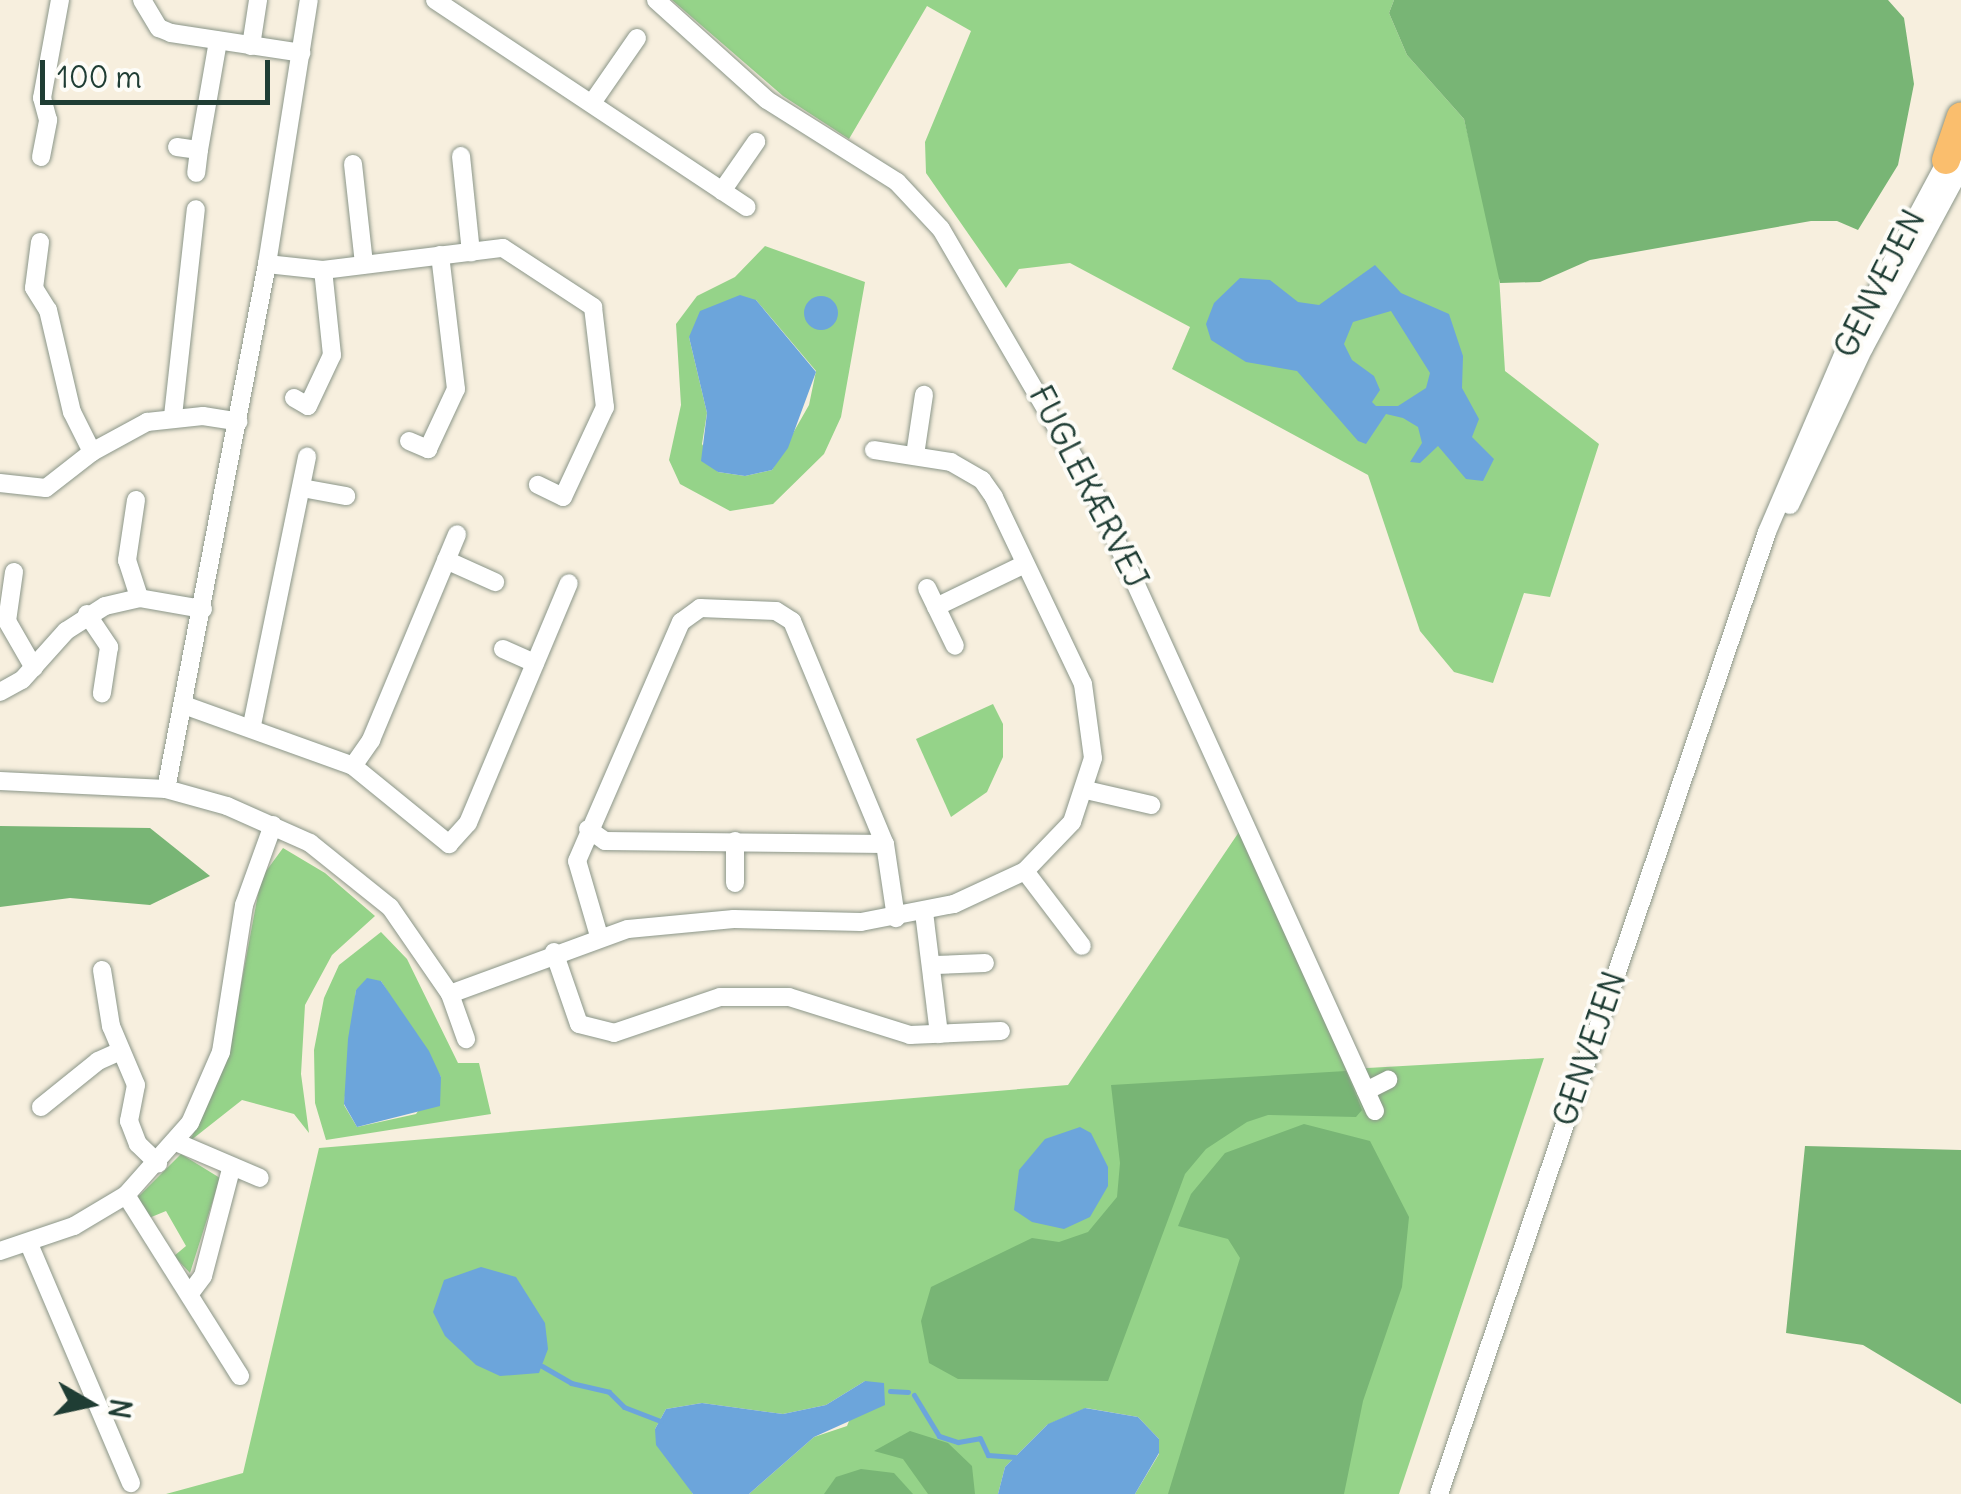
<!DOCTYPE html>
<meta charset="utf-8">
<style>
body{margin:0}
#map{position:relative;width:1961px;height:1494px;overflow:hidden;background:#f7efde;font-family:Delius,sans-serif}
div>[style]{position:absolute}
[style*='--x']{left:calc(var(--x)*1px);top:calc(var(--y)*1px);width:calc(var(--w)*1px);rotate:calc(var(--a)*1deg)}
.green>*{inset:0;background:#95d389}
.forest>*{inset:0;background:#78b575}
.water>*{inset:0;background:#6ca5db}
.round{border-radius:50%}
.stream>*{height:5px;margin:-2.5px;padding:0 2.5px;transform-origin:2.5px;border-radius:2.5px;background:#6ca5db}
.roads{filter:drop-shadow(0 0 2px #8b9689) drop-shadow(0 0 2px #8b9689)}
.minor>*{height:18px;margin:-9px;padding:0 9px;transform-origin:9px;border-radius:9px;background:#fff}
.highway>*{height:28px;margin:-14px;padding:0 14px;transform-origin:14px;border-radius:14px;background:#fabe6d}
span{translate:-50% -50%;white-space:nowrap;text-align:center;line-height:1.15;-webkit-text-stroke:8px #fdfcf7;paint-order:stroke}
.street-label{font-size:32px;color:#1f3d34}
.north{position:absolute;left:40px;top:1354px;width:100px;height:100px;-webkit-text-stroke:8px #fdfcf7;paint-order:stroke;rotate:99deg;font-size:28px;font-weight:700;line-height:40px;text-align:center;color:#1f3d34}
.north::after{content:'';display:block;margin:auto;width:35px;height:45px;background:#1f3d34;clip-path:polygon(50% 0,100% 100%,50% 72%,0 100%)}
.scale{position:absolute;left:40px;top:60px;width:230px;height:45px;box-sizing:border-box;border:5px solid #1f3d34;border-top:0;padding-left:12px;font-size:30px;line-height:35px;white-space:nowrap;color:#1f3d34;-webkit-text-stroke:8px #fdfcf7;paint-order:stroke}
</style>
<div id="map">
<div class="green">
<div style="clip-path:polygon(672px 0,1394px 0,1389px 13px,1407px 55px,1464px 119px,1498px 259px,1505px 371px,1599px 444px,1550px 597px,1524px 593px,1493px 683px,1454px 672px,1420px 631px,1368px 475px,1172px 369px,1190px 327px,1070px 263px,1019px 269px,1006px 288px,926px 173px,925px 142px,971px 31px,927px 6px,849px 139px,783px 96px)"></div>
<div style="clip-path:polygon(evenodd,765px 246px,865px 282px,841px 417px,824px 454px,773px 504px,730px 511px,680px 484px,669px 460px,681px 405px,676px 324px,697px 296px,735px 277px,765px 246px,756px 300px,816px 371px,809px 405px,772px 470px,745px 476px,718px 472px,702px 444px,707px 413px,689px 337px,756px 300px)"></div>
<div style="clip-path:polygon(993px 704px,1003px 724px,1003px 757px,987px 792px,951px 817px,916px 739px)"></div>
<div style="clip-path:polygon(1243px 826px,1350px 1069px,1544px 1058px,1399px 1494px,1135px 1494px,1159px 1454px,1159px 1439px,1138px 1417px,1086px 1408px,1047px 1425px,1005px 1467px,998px 1494px,749px 1494px,814px 1437px,847px 1426px,865px 1381px,826px 1405px,783px 1414px,702px 1403px,666px 1409px,655px 1429px,693px 1494px,166px 1494px,243px 1473px,319px 1148px,1068px 1085px)"></div>
<div style="clip-path:polygon(283px 848px,325px 873px,375px 916px,332px 955px,305px 1005px,301px 1074px,309px 1133px,294px 1114px,242px 1100px,190px 1141px,228px 1055px,261px 878px)"></div>
<div style="clip-path:polygon(evenodd,381px 932px,407px 959px,458px 1063px,479px 1063px,491px 1114px,326px 1140px,315px 1103px,314px 1050px,324px 998px,339px 965px,381px 932px,381px 981px,441px 1077px,416px 1114px,357px 1127px,344px 1105px,356px 990px,381px 981px)"></div>
<div style="clip-path:polygon(181px 1154px,220px 1178px,190px 1273px,174px 1256px,186px 1246px,166px 1211px,149px 1218px,138px 1197px)"></div>
</div>
<div class="forest">
<div style="clip-path:polygon(1394px 0,1888px 0,1904px 18px,1914px 84px,1898px 165px,1858px 230px,1837px 221px,1811px 221px,1590px 260px,1540px 282px,1500px 283px,1464px 119px,1407px 55px,1389px 13px)"></div>
<div style="clip-path:polygon(0 826px,150px 828px,210px 876px,150px 905px,70px 898px,0 907px)"></div>
<div style="clip-path:polygon(1346px 1071px,1362px 1110px,1356px 1117px,1268px 1115px,1247px 1122px,1206px 1149px,1185px 1174px,1108px 1381px,958px 1379px,929px 1363px,921px 1321px,931px 1287px,1032px 1238px,1059px 1242px,1088px 1232px,1117px 1197px,1120px 1163px,1111px 1085px)"></div>
<div style="clip-path:polygon(1304px 1124px,1370px 1141px,1409px 1217px,1402px 1287px,1363px 1401px,1344px 1494px,1168px 1494px,1240px 1258px,1228px 1239px,1178px 1226px,1191px 1194px,1225px 1153px)"></div>
<div style="clip-path:polygon(1805px 1146px,1961px 1150px,1961px 1404px,1863px 1345px,1786px 1333px)"></div>
<div style="clip-path:polygon(910px 1431px,948px 1443px,972px 1466px,975px 1494px,928px 1494px,903px 1459px,874px 1451px)"></div>
<div style="clip-path:polygon(861px 1469px,894px 1473px,913px 1494px,824px 1494px,836px 1477px)"></div>
</div>
<div class="water">
<div style="clip-path:polygon(evenodd,1375px 265px,1401px 293px,1449px 314px,1463px 356px,1462px 388px,1479px 419px,1472px 437px,1494px 459px,1483px 481px,1466px 479px,1438px 446px,1420px 463px,1410px 462px,1422px 443px,1418px 427px,1403px 418px,1386px 414px,1366px 444px,1358px 441px,1297px 371px,1246px 362px,1211px 340px,1206px 324px,1214px 303px,1240px 278px,1270px 280px,1298px 302px,1319px 305px,1375px 265px,1391px 311px,1430px 373px,1426px 388px,1398px 406px,1376px 406px,1372px 402px,1380px 390px,1374px 376px,1352px 360px,1344px 344px,1353px 322px,1391px 311px)"></div>
<div style="clip-path:polygon(740px 295px,756px 300px,816px 372px,788px 448px,772px 470px,745px 476px,718px 472px,701px 461px,707px 413px,689px 337px,700px 311px)"></div>
<div class="round" style="left:804px;top:296px;width:34px;height:34px"></div>
<div style="clip-path:polygon(367px 978px,381px 981px,429px 1051px,441px 1077px,440px 1106px,357px 1127px,344px 1104px,348px 1039px,356px 990px)"></div>
<div style="clip-path:polygon(1080px 1127px,1091px 1133px,1108px 1167px,1108px 1186px,1090px 1217px,1064px 1229px,1032px 1222px,1014px 1210px,1019px 1170px,1045px 1139px)"></div>
<div style="clip-path:polygon(481px 1267px,516px 1277px,545px 1323px,548px 1349px,539px 1373px,500px 1376px,476px 1365px,445px 1336px,433px 1312px,444px 1280px)"></div>
<div style="clip-path:polygon(865px 1381px,884px 1383px,885px 1405px,814px 1437px,749px 1494px,693px 1494px,656px 1445px,655px 1429px,666px 1409px,702px 1403px,783px 1414px,826px 1405px)"></div>
<div style="clip-path:polygon(1085px 1408px,1138px 1417px,1159px 1439px,1159px 1453px,1135px 1494px,998px 1494px,1005px 1467px,1048px 1424px)"></div>
</div>
<div class="stream">
<div style="--x:542;--y:1366;--w:34;--a:30"></div>
<div style="--x:571;--y:1383;--w:39;--a:13"></div>
<div style="--x:609;--y:1392;--w:21;--a:45"></div>
<div style="--x:624;--y:1407;--w:39;--a:21"></div>
<div style="--x:890;--y:1391;--w:18;--a:3"></div>
<div style="--x:914;--y:1395;--w:48;--a:58.6"></div>
<div style="--x:939;--y:1436;--w:20;--a:18"></div>
<div style="--x:958;--y:1442;--w:22;--a:-10"></div>
<div style="--x:980;--y:1438;--w:19;--a:65"></div>
<div style="--x:988;--y:1455;--w:27;--a:4"></div>
</div>
<div class="roads">
<div class="minor">
<div style="--x:142;--y:0;--w:33;--a:59"></div>
<div style="--x:159;--y:28;--w:13;--a:23"></div>
<div style="--x:171;--y:33;--w:132;--a:8.7"></div>
<div style="--x:435;--y:0;--w:374;--a:33.6"></div>
<div style="--x:656;--y:0;--w:149;--a:42"></div>
<div style="--x:767;--y:100;--w:154;--a:32.2"></div>
<div style="--x:897;--y:182;--w:64;--a:46.9"></div>
<div style="--x:941;--y:229;--w:302;--a:59.8"></div>
<div style="--x:1093;--y:490;--w:682;--a:65.58"></div>
<div style="--x:251;--y:46;--w:47;--a:-81.3"></div>
<div style="--x:592;--y:103;--w:79;--a:-55.3"></div>
<div style="--x:177;--y:147;--w:22;--a:8"></div>
<div style="--x:199;--y:150;--w:23;--a:97"></div>
<div style="--x:199;--y:150;--w:111;--a:-80.1"></div>
<div style="--x:461;--y:156;--w:97;--a:84.1"></div>
<div style="--x:41;--y:157;--w:38;--a:-79"></div>
<div style="--x:48;--y:120;--w:23;--a:-105"></div>
<div style="--x:42;--y:98;--w:100;--a:-79.6"></div>
<div style="--x:353;--y:164;--w:101;--a:83.7"></div>
<div style="--x:722;--y:191;--w:60;--a:-55.2"></div>
<div style="--x:40;--y:242;--w:46;--a:97.4"></div>
<div style="--x:34;--y:288;--w:26;--a:58"></div>
<div style="--x:48;--y:310;--w:105;--a:76.8"></div>
<div style="--x:72;--y:412;--w:45;--a:63.4"></div>
<div style="--x:267;--y:264;--w:56;--a:6.1"></div>
<div style="--x:323;--y:270;--w:181;--a:-7"></div>
<div style="--x:503;--y:248;--w:108;--a:33.2"></div>
<div style="--x:593;--y:307;--w:101;--a:83.2"></div>
<div style="--x:605;--y:407;--w:99;--a:115"></div>
<div style="--x:563;--y:497;--w:28;--a:-154"></div>
<div style="--x:294;--y:398;--w:16;--a:30"></div>
<div style="--x:308;--y:406;--w:56;--a:-64.8"></div>
<div style="--x:332;--y:355;--w:85;--a:-96"></div>
<div style="--x:173;--y:416;--w:208;--a:-83.7"></div>
<div style="--x:409;--y:441;--w:21;--a:23"></div>
<div style="--x:428;--y:449;--w:66;--a:-65"></div>
<div style="--x:456;--y:389;--w:135;--a:-96.8"></div>
<div style="--x:915;--y:455;--w:61;--a:-81.5"></div>
<div style="--x:0;--y:483;--w:46;--a:6.2"></div>
<div style="--x:46;--y:488;--w:58;--a:-38"></div>
<div style="--x:92;--y:452;--w:63;--a:-28.6"></div>
<div style="--x:147;--y:422;--w:56;--a:-6.1"></div>
<div style="--x:203;--y:416;--w:36;--a:9"></div>
<div style="--x:302;--y:488;--w:45;--a:10.3"></div>
<div style="--x:136;--y:500;--w:61;--a:98.5"></div>
<div style="--x:127;--y:560;--w:40;--a:72"></div>
<div style="--x:1790;--y:505;--w:174;--a:-64.8"></div>
<div style="--x:1864;--y:348;--w:204;--a:-61.7"></div>
<div style="--x:446;--y:560;--w:54;--a:24.2"></div>
<div style="--x:14;--y:572;--w:49;--a:98.1"></div>
<div style="--x:7;--y:621;--w:54;--a:60.1"></div>
<div style="--x:927;--y:588;--w:64;--a:64.2"></div>
<div style="--x:936;--y:607;--w:99;--a:-25.8"></div>
<div style="--x:87;--y:614;--w:40;--a:56"></div>
<div style="--x:109;--y:647;--w:47;--a:98.7"></div>
<div style="--x:503;--y:649;--w:35;--a:24"></div>
<div style="--x:0;--y:692;--w:25;--a:-29"></div>
<div style="--x:22;--y:680;--w:66;--a:-48.1"></div>
<div style="--x:66;--y:631;--w:46;--a:-32.7"></div>
<div style="--x:105;--y:606;--w:35;--a:-13"></div>
<div style="--x:139;--y:598;--w:65;--a:9.8"></div>
<div style="--x:184;--y:705;--w:180;--a:19.8"></div>
<div style="--x:353;--y:766;--w:124;--a:39.1"></div>
<div style="--x:449;--y:844;--w:28;--a:-48"></div>
<div style="--x:468;--y:823;--w:260;--a:-67.2"></div>
<div style="--x:252;--y:725;--w:274;--a:-78.4"></div>
<div style="--x:353;--y:766;--w:32;--a:-55"></div>
<div style="--x:371;--y:740;--w:223;--a:-67.3"></div>
<div style="--x:0;--y:781;--w:166;--a:2.8"></div>
<div style="--x:166;--y:789;--w:63;--a:15.6"></div>
<div style="--x:227;--y:806;--w:91;--a:24"></div>
<div style="--x:310;--y:843;--w:102;--a:38.7"></div>
<div style="--x:390;--y:907;--w:106;--a:55.4"></div>
<div style="--x:450;--y:994;--w:48;--a:70.4"></div>
<div style="--x:166;--y:789;--w:535;--a:-79.11"></div>
<div style="--x:267;--y:264;--w:267;--a:-81"></div>
<div style="--x:1086;--y:790;--w:67;--a:13"></div>
<div style="--x:588;--y:829;--w:21;--a:35"></div>
<div style="--x:605;--y:841;--w:280;--a:0.6"></div>
<div style="--x:735;--y:841;--w:42;--a:90"></div>
<div style="--x:1025;--y:871;--w:94;--a:52.8"></div>
<div style="--x:924;--y:912;--w:123;--a:83"></div>
<div style="--x:599;--y:936;--w:78;--a:-106.3"></div>
<div style="--x:577;--y:861;--w:261;--a:-66.5"></div>
<div style="--x:681;--y:622;--w:24;--a:-36"></div>
<div style="--x:700;--y:608;--w:76;--a:2.3"></div>
<div style="--x:776;--y:611;--w:19;--a:32"></div>
<div style="--x:792;--y:621;--w:242;--a:67.4"></div>
<div style="--x:885;--y:844;--w:75;--a:81.5"></div>
<div style="--x:554;--y:952;--w:76;--a:70.9"></div>
<div style="--x:579;--y:1024;--w:36;--a:14"></div>
<div style="--x:614;--y:1033;--w:112;--a:-18.8"></div>
<div style="--x:720;--y:997;--w:69;--a:0"></div>
<div style="--x:789;--y:997;--w:127;--a:17.4"></div>
<div style="--x:910;--y:1035;--w:91;--a:-2.5"></div>
<div style="--x:935;--y:965;--w:50;--a:-2.3"></div>
<div style="--x:102;--y:970;--w:57;--a:80.9"></div>
<div style="--x:111;--y:1026;--w:64;--a:67"></div>
<div style="--x:136;--y:1085;--w:37;--a:101"></div>
<div style="--x:129;--y:1121;--w:25;--a:69"></div>
<div style="--x:138;--y:1144;--w:28;--a:44"></div>
<div style="--x:450;--y:994;--w:189;--a:-20.1"></div>
<div style="--x:628;--y:929;--w:106;--a:-5.4"></div>
<div style="--x:734;--y:919;--w:127;--a:1.4"></div>
<div style="--x:861;--y:922;--w:95;--a:-11"></div>
<div style="--x:954;--y:904;--w:78;--a:-24.9"></div>
<div style="--x:1025;--y:871;--w:68;--a:-46.2"></div>
<div style="--x:1072;--y:822;--w:67;--a:-71.8"></div>
<div style="--x:1093;--y:758;--w:75;--a:-97.7"></div>
<div style="--x:1083;--y:684;--w:207;--a:-115.5"></div>
<div style="--x:994;--y:497;--w:21;--a:-125"></div>
<div style="--x:982;--y:480;--w:36;--a:-150"></div>
<div style="--x:951;--y:462;--w:78;--a:-171.1"></div>
<div style="--x:1366;--y:1091;--w:25;--a:-27"></div>
<div style="--x:41;--y:1107;--w:73;--a:-38.9"></div>
<div style="--x:98;--y:1061;--w:24;--a:-24"></div>
<div style="--x:176;--y:1142;--w:91;--a:23.2"></div>
<div style="--x:126;--y:1195;--w:214;--a:57.8"></div>
<div style="--x:29;--y:1244;--w:260;--a:66.9"></div>
<div style="--x:0;--y:1251;--w:78;--a:-18.7"></div>
<div style="--x:74;--y:1226;--w:61;--a:-30.8"></div>
<div style="--x:126;--y:1195;--w:96;--a:-48.4"></div>
<div style="--x:190;--y:1123;--w:77;--a:-66.4"></div>
<div style="--x:221;--y:1052;--w:149;--a:-81.1"></div>
<div style="--x:244;--y:905;--w:85;--a:-70.1"></div>
<div style="--x:191;--y:1292;--w:20;--a:-53"></div>
<div style="--x:203;--y:1276;--w:111;--a:-75.3"></div>
<div style="--x:1439;--y:1494;--w:1016;--a:-71.17"></div>
<div style="--x:1767;--y:532;--w:198;--a:-66.8"></div>
<div style="--x:1845;--y:350;--w:225;--a:-61.8"></div>
</div>
<div class="highway">
<div style="--x:1946;--y:160;--w:46;--a:-71.2"></div>
</div>
</div>
<div class="street-label">
<span style="left:1880px;top:284px;rotate:-63deg">GENVEJEN</span>
<span style="left:1088px;top:487px;rotate:63deg">FUGLEKÆRVEJ</span>
<span style="left:1590px;top:1049px;rotate:-71deg">GENVEJEN</span>
</div>
<div class="north">N</div>
<div class="scale">100 m</div>
</div>
